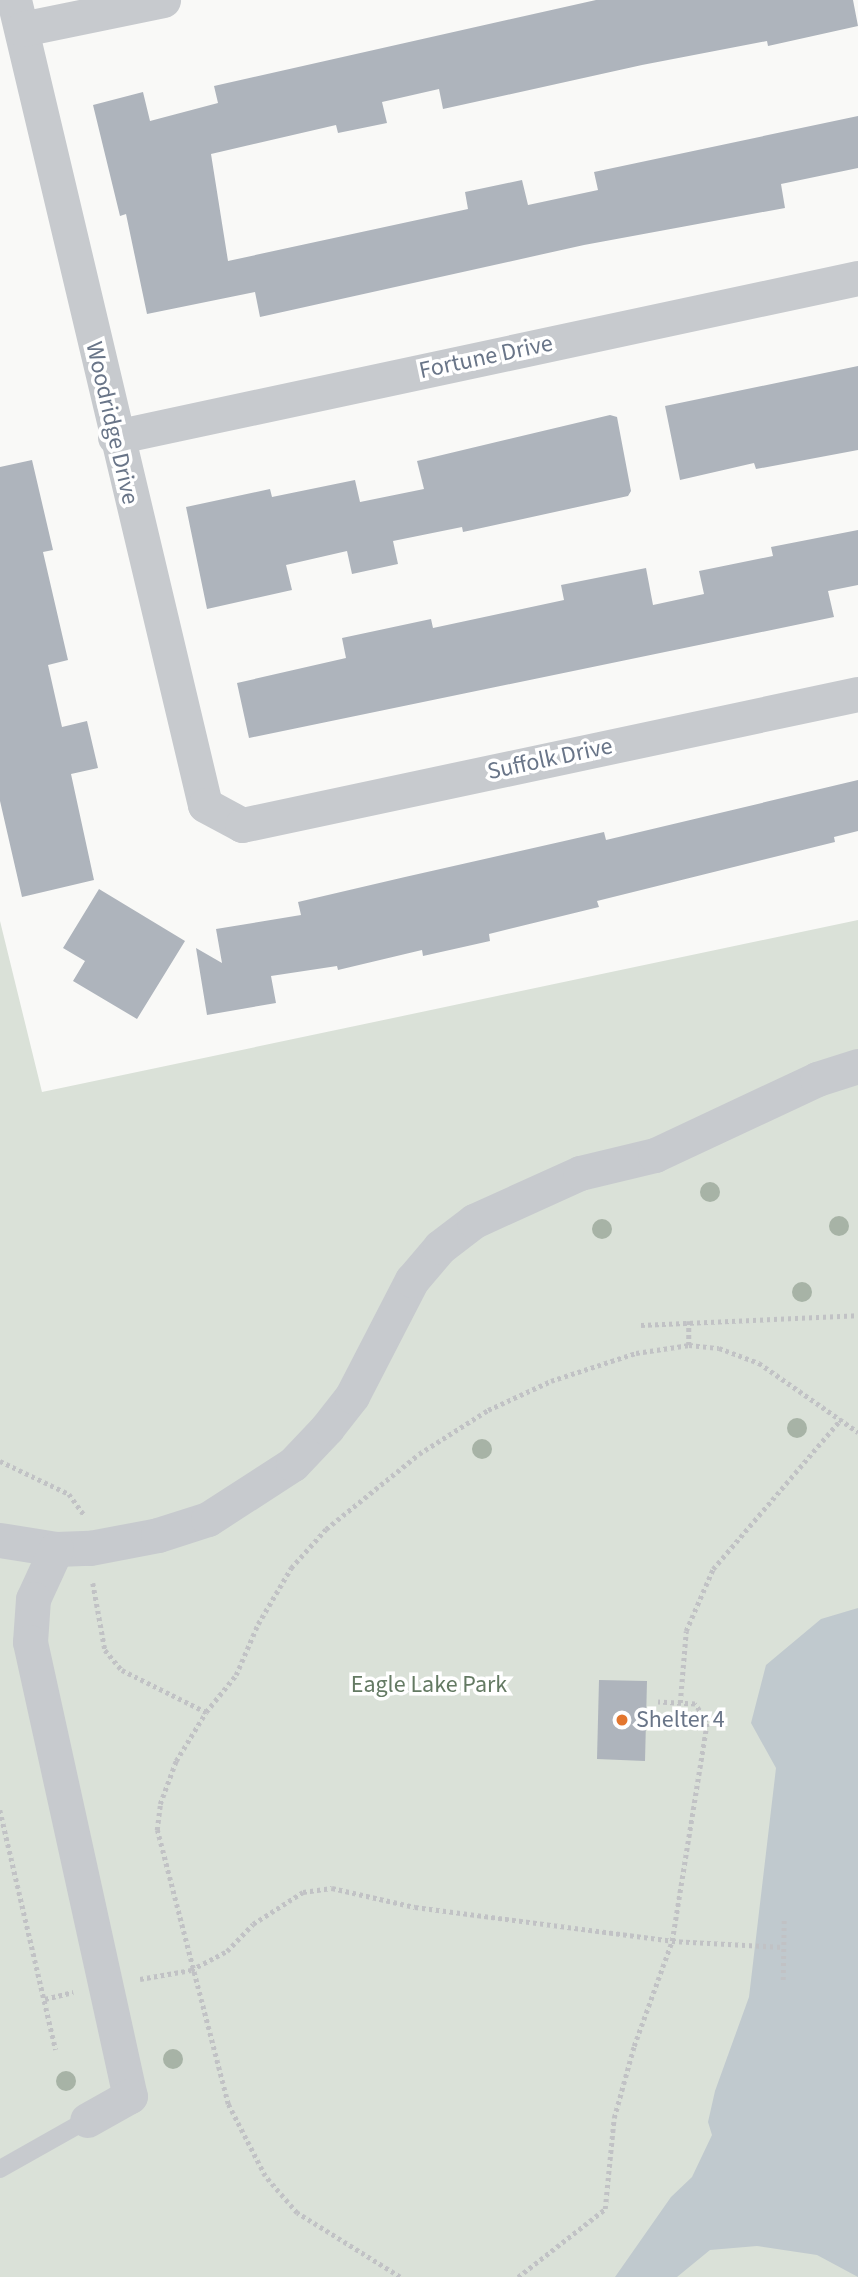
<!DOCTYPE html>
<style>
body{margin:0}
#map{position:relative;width:858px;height:2277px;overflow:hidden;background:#f9f9f7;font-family:"Source Sans 3",sans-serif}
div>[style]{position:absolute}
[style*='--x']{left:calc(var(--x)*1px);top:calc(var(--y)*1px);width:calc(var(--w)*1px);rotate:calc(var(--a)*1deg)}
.green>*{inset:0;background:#dae1d8}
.water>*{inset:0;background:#c0c9ce}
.building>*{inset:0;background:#aeb4bc}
.path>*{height:4.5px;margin-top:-2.25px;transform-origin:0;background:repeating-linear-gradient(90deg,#c1c2c5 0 3.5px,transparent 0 7px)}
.service>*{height:18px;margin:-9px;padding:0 9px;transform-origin:9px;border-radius:9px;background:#c7cace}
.minor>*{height:35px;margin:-17.5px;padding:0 17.5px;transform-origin:17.5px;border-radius:17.5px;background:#c7cace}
.trees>*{width:20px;height:20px;margin:-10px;border-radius:50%;background:#a7b3a6}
.dots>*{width:19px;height:19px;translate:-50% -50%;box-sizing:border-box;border:4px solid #fff;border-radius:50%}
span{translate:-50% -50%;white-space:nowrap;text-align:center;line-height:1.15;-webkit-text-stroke:7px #fff;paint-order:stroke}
.street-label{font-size:24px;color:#697588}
.park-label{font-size:24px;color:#647a63}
.poi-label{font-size:24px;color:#697588}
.left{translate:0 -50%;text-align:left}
</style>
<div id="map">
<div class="green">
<div style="clip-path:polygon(858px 920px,858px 2277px,0 2277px,0 921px,42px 1092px)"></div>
</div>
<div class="water">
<div style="clip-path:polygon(858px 1608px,858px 2277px,817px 2255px,757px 2246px,710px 2250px,677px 2277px,615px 2277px,671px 2197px,692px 2177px,712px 2135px,708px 2122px,715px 2091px,749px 1997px,776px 1768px,751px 1723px,766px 1665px,821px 1619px)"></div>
</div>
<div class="building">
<div style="clip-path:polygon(596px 0,853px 0,858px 26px,768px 46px,767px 41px,642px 65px,443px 109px,439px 89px,382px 102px,387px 123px,338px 133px,336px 125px,211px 154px,228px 261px,468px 209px,465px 192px,522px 180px,528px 205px,598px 190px,594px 172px,858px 116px,858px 168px,781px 184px,785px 208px,584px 245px,260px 317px,255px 292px,147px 314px,126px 214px,120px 216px,93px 105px,143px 92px,150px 121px,218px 103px,214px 86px)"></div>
<div style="clip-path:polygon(858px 366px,858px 450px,756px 469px,754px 463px,680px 480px,665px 406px)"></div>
<div style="clip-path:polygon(610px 415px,617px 417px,631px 491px,628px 496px,463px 532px,462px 527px,393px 541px,398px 564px,352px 574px,347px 551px,286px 565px,292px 590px,207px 609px,186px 507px,270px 489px,272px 497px,355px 480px,360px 502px,424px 489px,417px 461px)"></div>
<div style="clip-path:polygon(32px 460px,53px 550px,43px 552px,68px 660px,48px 665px,62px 727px,87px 721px,98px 768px,71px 774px,94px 880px,22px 897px,0 801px,0 467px)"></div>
<div style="clip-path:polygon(858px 530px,858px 585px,828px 591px,834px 617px,249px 738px,237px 683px,346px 658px,342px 638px,431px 619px,433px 628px,564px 600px,561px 585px,646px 568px,653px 605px,704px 594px,699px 571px,773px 556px,771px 547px)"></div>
<div style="clip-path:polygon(858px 780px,858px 831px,834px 837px,835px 842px,597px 901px,599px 907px,489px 934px,490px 941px,423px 956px,422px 950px,338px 970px,337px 966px,271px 976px,276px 1003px,207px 1015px,196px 948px,222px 963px,216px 929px,301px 915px,298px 902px,405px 877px,604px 832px,606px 840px)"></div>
<div style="clip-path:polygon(99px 889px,185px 941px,137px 1019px,73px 981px,85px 961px,63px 948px)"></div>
<div style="clip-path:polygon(599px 1680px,647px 1681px,645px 1761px,597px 1759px)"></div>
</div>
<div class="path">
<div style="--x:689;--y:1321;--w:24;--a:90"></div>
<div style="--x:641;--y:1325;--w:217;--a:-2.6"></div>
<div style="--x:0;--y:1461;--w:76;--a:25.6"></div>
<div style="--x:69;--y:1494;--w:27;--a:54"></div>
<div style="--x:93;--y:1583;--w:68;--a:79.8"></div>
<div style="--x:105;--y:1650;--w:26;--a:50"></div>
<div style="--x:122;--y:1670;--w:94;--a:26.6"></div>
<div style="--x:680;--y:1703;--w:72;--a:-85.2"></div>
<div style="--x:686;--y:1631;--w:68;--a:-66.5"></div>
<div style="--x:713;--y:1569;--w:197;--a:-49.5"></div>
<div style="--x:0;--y:1810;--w:246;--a:76.9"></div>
<div style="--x:140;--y:1979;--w:52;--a:-10"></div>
<div style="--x:191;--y:1970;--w:41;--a:-27.8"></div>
<div style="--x:227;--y:1951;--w:37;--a:-46"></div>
<div style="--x:253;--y:1924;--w:59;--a:-32.6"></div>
<div style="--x:303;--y:1892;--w:29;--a:-8"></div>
<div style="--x:332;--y:1888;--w:85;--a:12.9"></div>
<div style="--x:415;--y:1907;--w:259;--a:7.5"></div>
<div style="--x:672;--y:1941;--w:111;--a:3.1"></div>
<div style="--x:783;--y:1980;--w:61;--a:-89.1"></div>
<div style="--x:45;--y:1999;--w:29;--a:-14"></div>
<div style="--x:400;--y:2277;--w:121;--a:-148.1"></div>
<div style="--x:297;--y:2213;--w:49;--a:-130.9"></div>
<div style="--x:265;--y:2176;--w:81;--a:-117.2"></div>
<div style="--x:228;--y:2104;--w:283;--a:-104.5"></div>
<div style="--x:157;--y:1830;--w:26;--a:-83"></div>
<div style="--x:160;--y:1804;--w:46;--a:-69.6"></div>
<div style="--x:176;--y:1761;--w:57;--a:-58.5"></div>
<div style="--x:206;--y:1712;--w:48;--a:-51"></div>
<div style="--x:236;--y:1675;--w:56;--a:-66.7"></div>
<div style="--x:258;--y:1624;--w:65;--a:-59.5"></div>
<div style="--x:291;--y:1568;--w:52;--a:-48.1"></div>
<div style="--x:326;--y:1529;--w:119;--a:-38.9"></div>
<div style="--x:419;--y:1454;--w:82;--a:-32.5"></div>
<div style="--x:488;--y:1410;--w:69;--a:-24.7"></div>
<div style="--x:551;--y:1381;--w:89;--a:-18.2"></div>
<div style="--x:636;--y:1353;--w:54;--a:-8.6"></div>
<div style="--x:689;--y:1345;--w:30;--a:6"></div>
<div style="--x:719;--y:1348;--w:43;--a:20.6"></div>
<div style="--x:759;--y:1363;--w:121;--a:34.9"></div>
<div style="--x:518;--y:2277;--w:110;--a:-38"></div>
<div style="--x:605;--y:2209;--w:91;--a:-84.4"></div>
<div style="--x:614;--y:2118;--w:75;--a:-74.5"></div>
<div style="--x:634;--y:2046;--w:112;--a:-70.1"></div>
<div style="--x:672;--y:1941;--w:222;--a:-80.9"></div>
<div style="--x:707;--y:1722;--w:22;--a:-124"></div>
<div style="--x:695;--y:1704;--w:37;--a:-177"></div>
</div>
<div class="service">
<div style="--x:0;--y:2169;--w:100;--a:-29.4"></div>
</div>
<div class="minor">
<div style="--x:14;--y:0;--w:827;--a:76.65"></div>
<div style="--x:205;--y:805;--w:42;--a:28.4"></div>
<div style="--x:242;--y:825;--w:630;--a:-12.01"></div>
<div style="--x:22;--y:29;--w:144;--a:-11.6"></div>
<div style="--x:115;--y:437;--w:760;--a:-12.08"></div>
<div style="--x:0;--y:1540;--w:57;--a:9.1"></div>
<div style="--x:56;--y:1549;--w:34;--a:-2"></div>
<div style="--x:90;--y:1548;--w:69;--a:-10.8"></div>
<div style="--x:158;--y:1535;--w:52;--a:-17.7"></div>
<div style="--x:208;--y:1519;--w:101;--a:-32.9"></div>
<div style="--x:293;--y:1464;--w:50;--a:-46.6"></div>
<div style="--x:327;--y:1428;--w:41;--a:-52"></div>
<div style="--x:352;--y:1396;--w:131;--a:-62.7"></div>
<div style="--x:412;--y:1280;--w:43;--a:-49.7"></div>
<div style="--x:440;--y:1247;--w:43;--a:-37.4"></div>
<div style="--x:474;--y:1221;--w:116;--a:-24.4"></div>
<div style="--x:580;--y:1173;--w:77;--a:-13.5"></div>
<div style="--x:655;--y:1155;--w:179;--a:-25.1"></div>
<div style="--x:817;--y:1079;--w:43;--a:-17.6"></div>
<div style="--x:56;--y:1549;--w:55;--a:114.7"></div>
<div style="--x:33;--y:1599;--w:43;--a:94"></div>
<div style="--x:30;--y:1642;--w:465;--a:77.6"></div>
<div style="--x:130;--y:2096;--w:49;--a:150.8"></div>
</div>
<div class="trees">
<div style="left:710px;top:1192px"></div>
<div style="left:839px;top:1226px"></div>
<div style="left:602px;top:1229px"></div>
<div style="left:802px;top:1292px"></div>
<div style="left:797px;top:1428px"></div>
<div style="left:482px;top:1449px"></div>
<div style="left:173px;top:2059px"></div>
<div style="left:66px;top:2081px"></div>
</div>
<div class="dots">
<div style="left:622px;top:1720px;background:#e3762e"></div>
</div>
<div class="street-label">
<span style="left:486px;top:357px;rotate:-12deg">Fortune Drive</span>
<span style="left:112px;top:423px;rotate:77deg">Woodridge Drive</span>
<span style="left:550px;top:759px;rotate:-12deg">Suffolk Drive</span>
</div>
<div class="park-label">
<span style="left:429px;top:1685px">Eagle Lake Park</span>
</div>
<div class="poi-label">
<span class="left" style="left:636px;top:1720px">Shelter 4</span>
</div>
</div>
